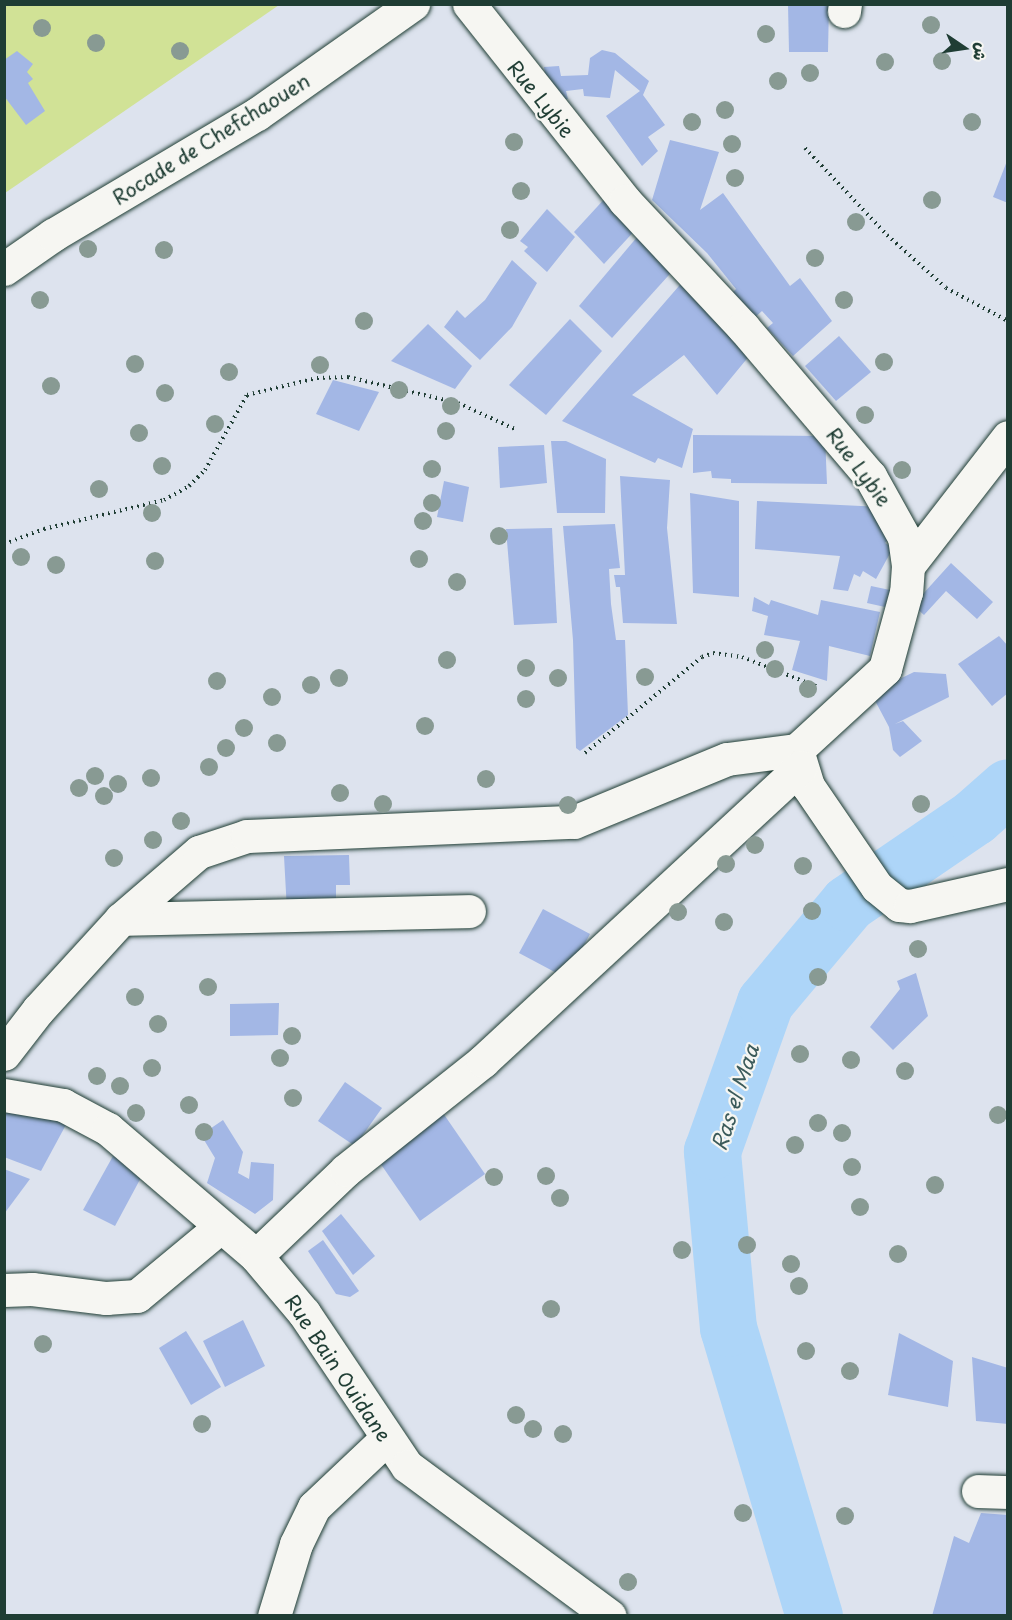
<!DOCTYPE html>
<meta charset="utf-8">
<style>
body{margin:0}
#map{position:relative;width:1012px;height:1620px;overflow:hidden;background:#dde3ee;font-family:"Playpen Sans","Playpen Sans Arabic",sans-serif}
div>[style]{position:absolute}
[style*='--x']{left:calc(var(--x)*1px);top:calc(var(--y)*1px);width:calc(var(--w)*1px);rotate:calc(var(--a)*1deg)}
.green>*{inset:0;background:#d1e296}
.river>*{height:57px;margin:-28.5px;padding:0 28.5px;transform-origin:28.5px;border-radius:28.5px;background:#add5f8}
.building>*{inset:0;background:#a3b7e5}
.path>*{height:4px;margin-top:-2px;transform-origin:0;background:repeating-linear-gradient(90deg,#1f3d34 0 1.5px,transparent 0 6px)}
.roads{filter:drop-shadow(0 0 2px #1f3d34) drop-shadow(0 0 2px #1f3d34)}
.minor>*{height:33px;margin:-16.5px;padding:0 16.5px;transform-origin:16.5px;border-radius:16.5px;background:#f6f6f2}
.major>*{height:33px;margin:-16.5px;padding:0 16.5px;transform-origin:16.5px;border-radius:16.5px;background:#f6f6f2}
.trees>*{width:18px;height:18px;margin:-9px;border-radius:50%;background:#889a93}
span{translate:-50% -50%;white-space:nowrap;text-align:center;line-height:1.15;-webkit-text-stroke:4.5px #f6f6f2;paint-order:stroke}
.street-label{font-size:20px;color:#1f3d34}
.water-label{font-size:21px;color:#3b5b5b;font-style:italic}
.frame{position:absolute;inset:0;border:6px solid #1f3d34;pointer-events:none}
.north{position:absolute;left:934px;top:18px;width:60px;height:60px;-webkit-text-stroke:4px #f6f6f2;paint-order:stroke;rotate:103deg;font-size:16px;font-weight:700;line-height:24px;text-align:center;color:#1f3d34}
.north::after{content:'';display:block;margin:auto;width:21px;height:27px;background:#1f3d34;clip-path:polygon(50% 0,100% 100%,50% 72%,0 100%)}
</style>
<div id="map">
<div class="green">
<div style="clip-path:polygon(5px 5px,279px 5px,5px 193px)"></div>
</div>
<div class="river">
<div style="--x:814;--y:1616;--w:301;--a:-106.6"></div>
<div style="--x:728;--y:1328;--w:178;--a:-95.2"></div>
<div style="--x:712;--y:1151;--w:158;--a:-70.4"></div>
<div style="--x:765;--y:1002;--w:129;--a:-50"></div>
<div style="--x:848;--y:903;--w:153;--a:-34.3"></div>
<div style="--x:974;--y:817;--w:45;--a:-41.4"></div>
</div>
<div class="building">
<div style="clip-path:polygon(788px 4px,829px 4px,828px 52px,789px 52px)"></div>
<div style="clip-path:polygon(602px 50px,615px 53px,649px 81px,643px 95px,665px 125px,648px 137px,658px 151px,642px 166px,606px 116px,640px 91px,615px 70px,610px 98px,584px 96px,583px 89px,566px 91px,568px 99px,549px 100px,544px 67px,559px 66px,561px 76px,588px 75px,590px 58px)"></div>
<div style="clip-path:polygon(17px 51px,33px 64px,27px 72px,33px 79px,28px 83px,45px 111px,26px 125px,4px 96px,4px 60px)"></div>
<div style="clip-path:polygon(670px 140px,719px 152px,700px 210px,723px 193px,790px 286px,800px 278px,832px 321px,793px 356px,767px 328px,773px 323px,762px 311px,752px 320px,731px 294px,736px 289px,707px 253px,652px 200px)"></div>
<div style="clip-path:polygon(1007px 161px,1008px 161px,1008px 203px,993px 197px)"></div>
<div style="clip-path:polygon(608px 195px,639px 226px,604px 264px,574px 232px)"></div>
<div style="clip-path:polygon(547px 209px,575px 237px,547px 272px,524px 251px,528px 247px,520px 241px)"></div>
<div style="clip-path:polygon(643px 230px,678px 265px,612px 338px,579px 306px)"></div>
<div style="clip-path:polygon(512px 260px,537px 283px,512px 327px,480px 360px,444px 327px,457px 310px,465px 318px,485px 300px)"></div>
<div style="clip-path:polygon(685px 279px,755px 349px,717px 395px,684px 355px,632px 395px,693px 429px,682px 468px,658px 458px,655px 463px,562px 421px)"></div>
<div style="clip-path:polygon(570px 319px,602px 351px,546px 415px,509px 385px)"></div>
<div style="clip-path:polygon(428px 324px,472px 366px,455px 389px,391px 361px)"></div>
<div style="clip-path:polygon(839px 336px,871px 372px,836px 401px,805px 366px)"></div>
<div style="clip-path:polygon(333px 380px,379px 392px,359px 431px,316px 414px)"></div>
<div style="clip-path:polygon(693px 435px,825px 436px,827px 484px,731px 483px,731px 479px,712px 478px,711px 471px,693px 473px)"></div>
<div style="clip-path:polygon(551px 441px,566px 441px,606px 459px,605px 513px,557px 513px)"></div>
<div style="clip-path:polygon(544px 445px,547px 483px,500px 488px,498px 447px)"></div>
<div style="clip-path:polygon(620px 476px,670px 480px,667px 528px,677px 624px,623px 623px,620px 587px,616px 587px,614px 575px,625px 575px)"></div>
<div style="clip-path:polygon(444px 481px,469px 487px,463px 522px,437px 517px)"></div>
<div style="clip-path:polygon(690px 493px,739px 501px,739px 597px,693px 593px)"></div>
<div style="clip-path:polygon(757px 501px,882px 507px,893px 533px,885px 543px,893px 548px,876px 579px,863px 571px,860px 577px,854px 574px,848px 591px,833px 589px,840px 556px,755px 549px)"></div>
<div style="clip-path:polygon(615px 524px,620px 568px,609px 569px,611px 604px,616px 640px,625px 640px,628px 715px,580px 751px,576px 748px,573px 640px,563px 526px)"></div>
<div style="clip-path:polygon(552px 528px,557px 623px,514px 625px,506px 529px)"></div>
<div style="clip-path:polygon(951px 563px,993px 602px,977px 619px,946px 591px,924px 615px,913px 605px)"></div>
<div style="clip-path:polygon(871px 586px,890px 590px,885px 607px,867px 603px)"></div>
<div style="clip-path:polygon(754px 597px,769px 605px,771px 600px,818px 615px,821px 600px,880px 612px,870px 656px,829px 646px,827px 681px,792px 670px,800px 641px,764px 635px,768px 616px,752px 611px)"></div>
<div style="clip-path:polygon(999px 636px,1008px 646px,1008px 693px,992px 706px,958px 664px)"></div>
<div style="clip-path:polygon(914px 672px,946px 674px,949px 697px,895px 724px,903px 721px,922px 741px,900px 757px,893px 750px,889px 727px,871px 693px)"></div>
<div style="clip-path:polygon(349px 855px,350px 885px,336px 885px,336px 910px,287px 911px,284px 856px)"></div>
<div style="clip-path:polygon(543px 909px,590px 934px,566px 978px,519px 953px)"></div>
<div style="clip-path:polygon(916px 973px,928px 1016px,893px 1050px,870px 1027px,900px 989px,897px 981px)"></div>
<div style="clip-path:polygon(279px 1003px,278px 1035px,230px 1036px,230px 1004px)"></div>
<div style="clip-path:polygon(345px 1082px,382px 1108px,355px 1146px,318px 1121px)"></div>
<div style="clip-path:polygon(4px 1107px,68px 1121px,41px 1171px,4px 1157px)"></div>
<div style="clip-path:polygon(443px 1113px,485px 1174px,420px 1221px,378px 1160px)"></div>
<div style="clip-path:polygon(223px 1120px,243px 1152px,238px 1173px,249px 1179px,251px 1162px,274px 1164px,273px 1200px,255px 1214px,207px 1183px,215px 1158px,201px 1135px)"></div>
<div style="clip-path:polygon(113px 1156px,144px 1172px,115px 1226px,83px 1210px)"></div>
<div style="clip-path:polygon(4px 1169px,30px 1179px,4px 1214px)"></div>
<div style="clip-path:polygon(341px 1214px,375px 1256px,353px 1275px,322px 1231px)"></div>
<div style="clip-path:polygon(323px 1240px,359px 1291px,350px 1297px,336px 1294px,308px 1251px)"></div>
<div style="clip-path:polygon(243px 1320px,265px 1366px,225px 1387px,203px 1341px)"></div>
<div style="clip-path:polygon(186px 1331px,221px 1387px,191px 1405px,159px 1348px)"></div>
<div style="clip-path:polygon(899px 1333px,953px 1361px,948px 1407px,888px 1395px)"></div>
<div style="clip-path:polygon(972px 1357px,1008px 1368px,1008px 1424px,976px 1421px)"></div>
<div style="clip-path:polygon(981px 1513px,1008px 1515px,1008px 1616px,932px 1616px,954px 1536px,969px 1543px)"></div>
</div>
<div class="path">
<div style="--x:805;--y:148;--w:120;--a:46.7"></div>
<div style="--x:887;--y:235;--w:79;--a:41.9"></div>
<div style="--x:946;--y:288;--w:70;--a:28"></div>
<div style="--x:4;--y:544;--w:43;--a:-20.6"></div>
<div style="--x:44;--y:529;--w:123;--a:-13.6"></div>
<div style="--x:164;--y:500;--w:29;--a:-29"></div>
<div style="--x:189;--y:486;--w:23;--a:-45"></div>
<div style="--x:205;--y:470;--w:86;--a:-60.8"></div>
<div style="--x:247;--y:395;--w:72;--a:-13.7"></div>
<div style="--x:317;--y:378;--w:31;--a:-2"></div>
<div style="--x:348;--y:377;--w:113;--a:13.3"></div>
<div style="--x:458;--y:403;--w:65;--a:24.6"></div>
<div style="--x:585;--y:753;--w:151;--a:-39.4"></div>
<div style="--x:702;--y:657;--w:12;--a:-20"></div>
<div style="--x:713;--y:653;--w:29;--a:8"></div>
<div style="--x:742;--y:657;--w:82;--a:21.5"></div>
</div>
<div class="roads">
<div class="minor">
<div style="--x:469;--y:4;--w:251;--a:51.6"></div>
<div style="--x:625;--y:201;--w:173;--a:46.9"></div>
<div style="--x:743;--y:327;--w:196;--a:49.6"></div>
<div style="--x:870;--y:476;--w:70;--a:60.9"></div>
<div style="--x:904;--y:537;--w:29;--a:82"></div>
<div style="--x:908;--y:566;--w:26;--a:94"></div>
<div style="--x:906;--y:592;--w:80;--a:105.3"></div>
<div style="--x:885;--y:669;--w:120;--a:137.4"></div>
<div style="--x:797;--y:750;--w:38;--a:73"></div>
<div style="--x:808;--y:786;--w:122;--a:55.7"></div>
<div style="--x:877;--y:887;--w:28;--a:39"></div>
<div style="--x:899;--y:905;--w:11;--a:5"></div>
<div style="--x:910;--y:906;--w:100;--a:-12.7"></div>
<div style="--x:844;--y:11;--w:7;--a:-82"></div>
<div style="--x:908;--y:566;--w:163;--a:-52.2"></div>
<div style="--x:121;--y:919;--w:348;--a:-1.3"></div>
<div style="--x:4;--y:1054;--w:56;--a:-52.3"></div>
<div style="--x:38;--y:1010;--w:123;--a:-47.6"></div>
<div style="--x:121;--y:919;--w:103;--a:-40.7"></div>
<div style="--x:199;--y:852;--w:51;--a:-18.4"></div>
<div style="--x:247;--y:836;--w:327;--a:-2.5"></div>
<div style="--x:574;--y:822;--w:165;--a:-22.4"></div>
<div style="--x:727;--y:759;--w:71;--a:-7.3"></div>
<div style="--x:4;--y:1095;--w:60;--a:9.6"></div>
<div style="--x:63;--y:1105;--w:51;--a:28.1"></div>
<div style="--x:108;--y:1129;--w:195;--a:40.6"></div>
<div style="--x:256;--y:1256;--w:75;--a:49.9"></div>
<div style="--x:304;--y:1313;--w:184;--a:56.1"></div>
<div style="--x:407;--y:1466;--w:252;--a:36.5"></div>
<div style="--x:256;--y:1256;--w:124;--a:-43.7"></div>
<div style="--x:346;--y:1170;--w:175;--a:-38.5"></div>
<div style="--x:483;--y:1061;--w:433;--a:-42.8"></div>
<div style="--x:4;--y:1290;--w:28;--a:-2"></div>
<div style="--x:32;--y:1289;--w:75;--a:6.9"></div>
<div style="--x:106;--y:1298;--w:31;--a:-4"></div>
<div style="--x:137;--y:1296;--w:107;--a:-39.7"></div>
<div style="--x:978;--y:1491;--w:30;--a:2"></div>
<div style="--x:274;--y:1616;--w:75;--a:-73"></div>
<div style="--x:296;--y:1544;--w:41;--a:-64.1"></div>
<div style="--x:314;--y:1507;--w:99;--a:-43.4"></div>
</div>
<div class="major">
<div style="--x:4;--y:269;--w:60;--a:-34.8"></div>
<div style="--x:53;--y:235;--w:237;--a:-30.7"></div>
<div style="--x:257;--y:114;--w:191;--a:-35.2"></div>
</div>
</div>
<div class="trees">
<div style="left:931px;top:25px"></div>
<div style="left:42px;top:28px"></div>
<div style="left:766px;top:34px"></div>
<div style="left:96px;top:43px"></div>
<div style="left:180px;top:51px"></div>
<div style="left:942px;top:61px"></div>
<div style="left:885px;top:62px"></div>
<div style="left:810px;top:73px"></div>
<div style="left:778px;top:81px"></div>
<div style="left:725px;top:110px"></div>
<div style="left:692px;top:122px"></div>
<div style="left:972px;top:122px"></div>
<div style="left:514px;top:142px"></div>
<div style="left:732px;top:144px"></div>
<div style="left:735px;top:178px"></div>
<div style="left:521px;top:191px"></div>
<div style="left:932px;top:200px"></div>
<div style="left:856px;top:222px"></div>
<div style="left:510px;top:230px"></div>
<div style="left:88px;top:249px"></div>
<div style="left:164px;top:250px"></div>
<div style="left:815px;top:258px"></div>
<div style="left:40px;top:300px"></div>
<div style="left:844px;top:300px"></div>
<div style="left:364px;top:321px"></div>
<div style="left:884px;top:362px"></div>
<div style="left:135px;top:364px"></div>
<div style="left:320px;top:365px"></div>
<div style="left:229px;top:372px"></div>
<div style="left:51px;top:386px"></div>
<div style="left:399px;top:390px"></div>
<div style="left:165px;top:393px"></div>
<div style="left:451px;top:406px"></div>
<div style="left:865px;top:415px"></div>
<div style="left:215px;top:424px"></div>
<div style="left:446px;top:431px"></div>
<div style="left:139px;top:433px"></div>
<div style="left:162px;top:466px"></div>
<div style="left:432px;top:469px"></div>
<div style="left:902px;top:470px"></div>
<div style="left:99px;top:489px"></div>
<div style="left:432px;top:503px"></div>
<div style="left:152px;top:513px"></div>
<div style="left:423px;top:521px"></div>
<div style="left:499px;top:536px"></div>
<div style="left:21px;top:557px"></div>
<div style="left:419px;top:559px"></div>
<div style="left:155px;top:561px"></div>
<div style="left:56px;top:565px"></div>
<div style="left:457px;top:582px"></div>
<div style="left:765px;top:650px"></div>
<div style="left:447px;top:660px"></div>
<div style="left:526px;top:668px"></div>
<div style="left:775px;top:669px"></div>
<div style="left:645px;top:677px"></div>
<div style="left:339px;top:678px"></div>
<div style="left:558px;top:678px"></div>
<div style="left:217px;top:681px"></div>
<div style="left:311px;top:685px"></div>
<div style="left:808px;top:689px"></div>
<div style="left:272px;top:697px"></div>
<div style="left:526px;top:699px"></div>
<div style="left:425px;top:726px"></div>
<div style="left:244px;top:728px"></div>
<div style="left:277px;top:743px"></div>
<div style="left:226px;top:748px"></div>
<div style="left:209px;top:767px"></div>
<div style="left:95px;top:776px"></div>
<div style="left:151px;top:778px"></div>
<div style="left:486px;top:779px"></div>
<div style="left:118px;top:784px"></div>
<div style="left:79px;top:788px"></div>
<div style="left:340px;top:793px"></div>
<div style="left:104px;top:796px"></div>
<div style="left:383px;top:804px"></div>
<div style="left:921px;top:804px"></div>
<div style="left:568px;top:805px"></div>
<div style="left:181px;top:821px"></div>
<div style="left:153px;top:840px"></div>
<div style="left:755px;top:845px"></div>
<div style="left:114px;top:858px"></div>
<div style="left:726px;top:864px"></div>
<div style="left:803px;top:866px"></div>
<div style="left:812px;top:911px"></div>
<div style="left:678px;top:912px"></div>
<div style="left:724px;top:922px"></div>
<div style="left:918px;top:949px"></div>
<div style="left:818px;top:977px"></div>
<div style="left:208px;top:987px"></div>
<div style="left:135px;top:997px"></div>
<div style="left:158px;top:1024px"></div>
<div style="left:292px;top:1036px"></div>
<div style="left:800px;top:1054px"></div>
<div style="left:280px;top:1058px"></div>
<div style="left:851px;top:1060px"></div>
<div style="left:152px;top:1068px"></div>
<div style="left:905px;top:1071px"></div>
<div style="left:97px;top:1076px"></div>
<div style="left:120px;top:1086px"></div>
<div style="left:293px;top:1098px"></div>
<div style="left:189px;top:1105px"></div>
<div style="left:136px;top:1113px"></div>
<div style="left:998px;top:1115px"></div>
<div style="left:818px;top:1123px"></div>
<div style="left:204px;top:1132px"></div>
<div style="left:842px;top:1133px"></div>
<div style="left:795px;top:1145px"></div>
<div style="left:852px;top:1167px"></div>
<div style="left:546px;top:1176px"></div>
<div style="left:494px;top:1177px"></div>
<div style="left:935px;top:1185px"></div>
<div style="left:560px;top:1198px"></div>
<div style="left:860px;top:1207px"></div>
<div style="left:747px;top:1245px"></div>
<div style="left:682px;top:1250px"></div>
<div style="left:898px;top:1254px"></div>
<div style="left:791px;top:1264px"></div>
<div style="left:799px;top:1286px"></div>
<div style="left:551px;top:1309px"></div>
<div style="left:43px;top:1344px"></div>
<div style="left:806px;top:1351px"></div>
<div style="left:850px;top:1371px"></div>
<div style="left:516px;top:1415px"></div>
<div style="left:202px;top:1424px"></div>
<div style="left:533px;top:1429px"></div>
<div style="left:563px;top:1434px"></div>
<div style="left:743px;top:1513px"></div>
<div style="left:845px;top:1516px"></div>
<div style="left:628px;top:1582px"></div>
</div>
<div class="street-label">
<span style="left:541px;top:99px;rotate:51deg">Rue Lybie</span>
<span style="left:211px;top:139px;rotate:-32deg">Rocade de Chefchaouen</span>
<span style="left:859px;top:467px;rotate:53deg">Rue Lybie</span>
<span style="left:338px;top:1368px;rotate:56deg">Rue Bain Ouidane</span>
</div>
<div class="water-label">
<span style="left:734px;top:1097px;rotate:-72deg">Ras el Maa</span>
</div>
<div class="frame"></div>
<div class="north">ش</div>
</div>
